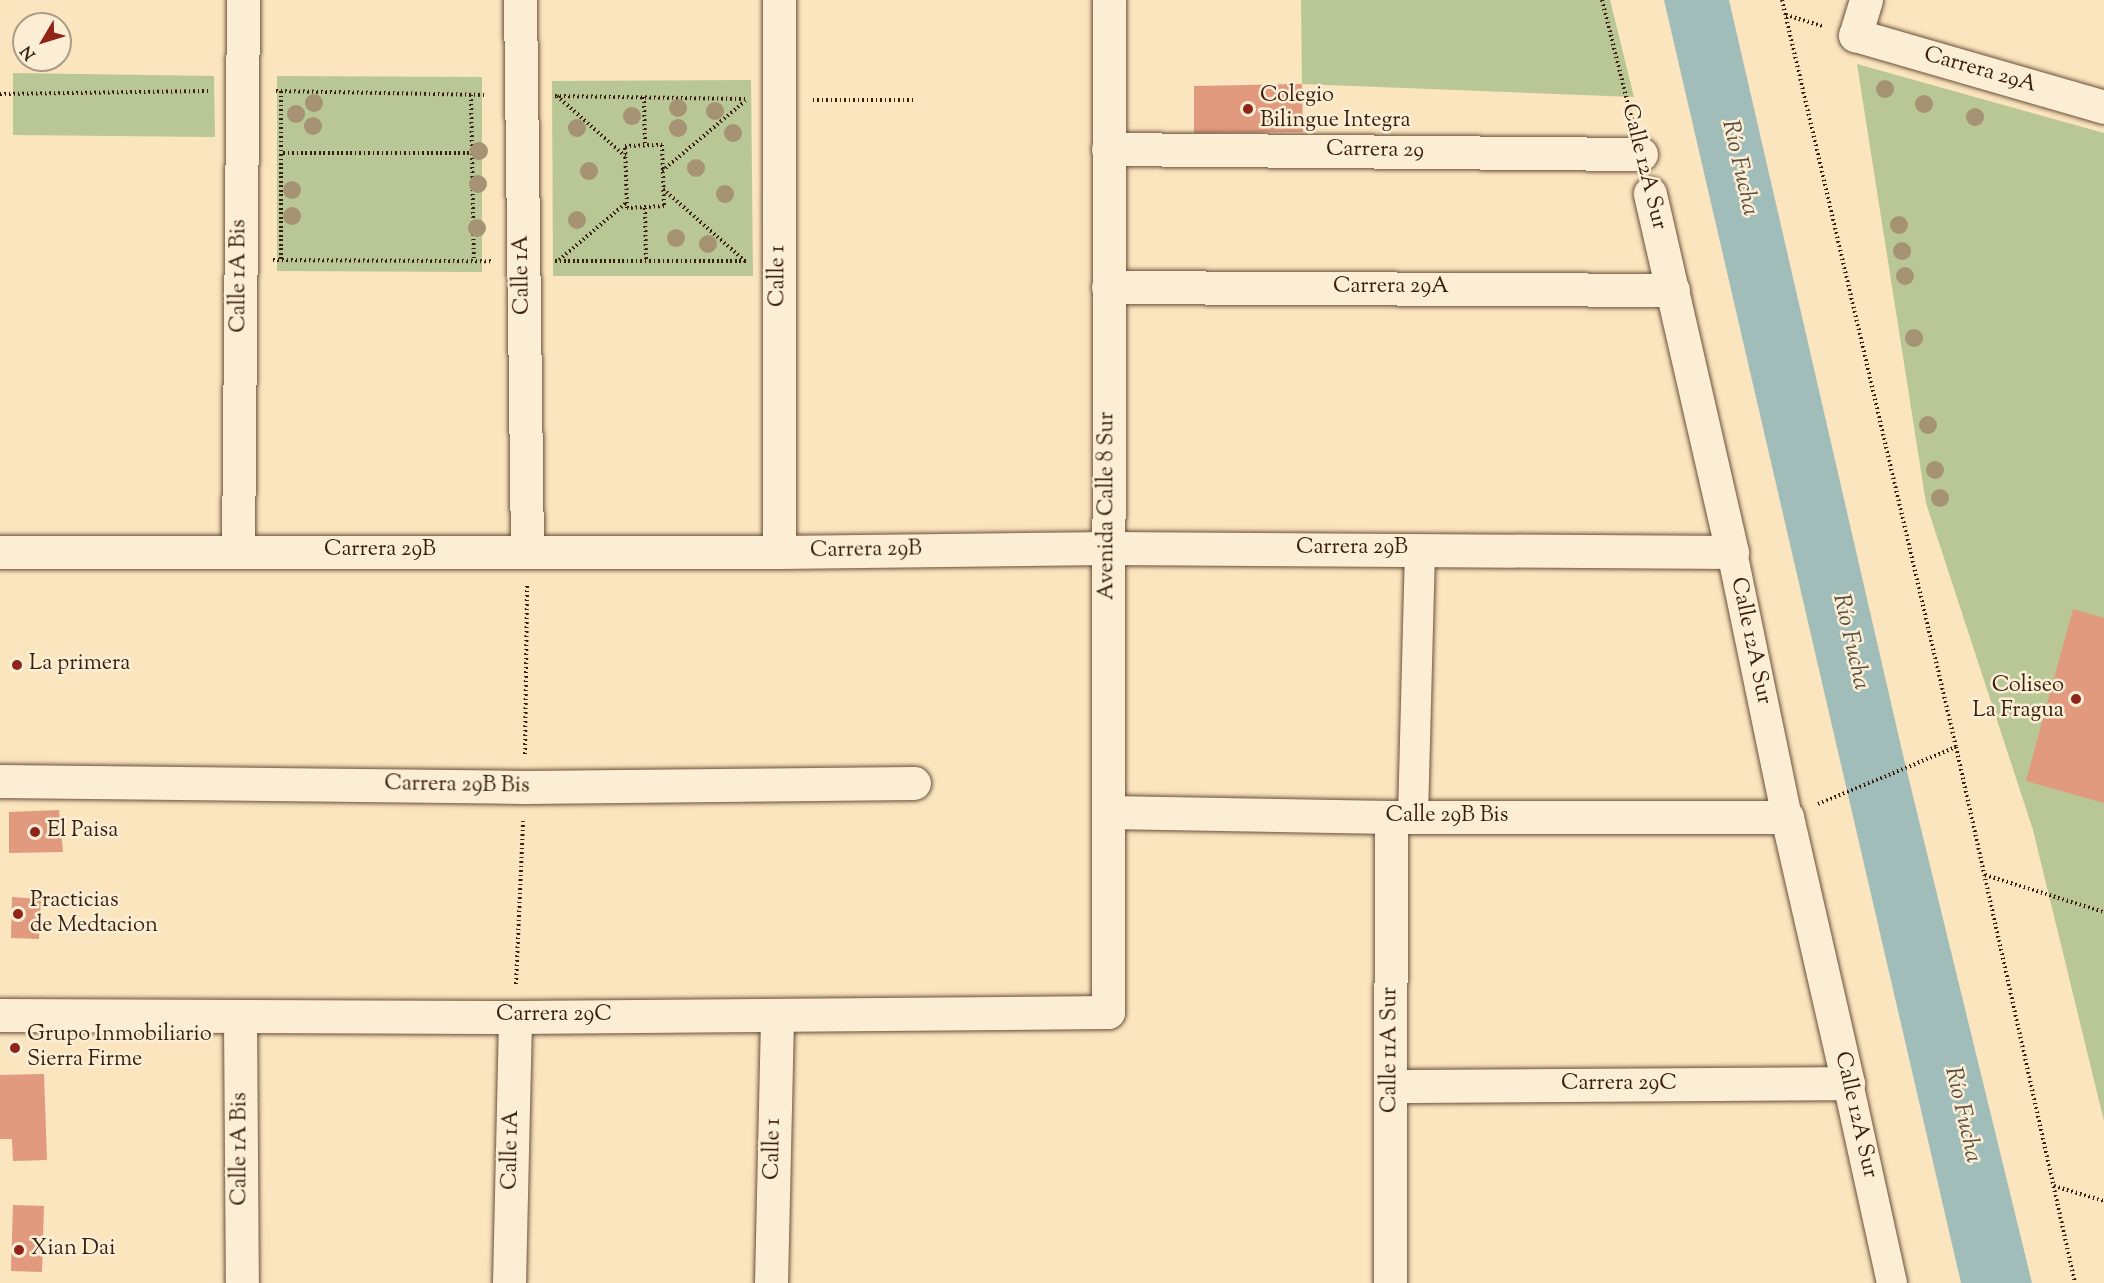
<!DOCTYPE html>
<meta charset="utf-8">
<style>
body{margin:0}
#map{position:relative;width:2104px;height:1283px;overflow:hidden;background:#fae5be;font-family:"Sorts Mill Goudy",serif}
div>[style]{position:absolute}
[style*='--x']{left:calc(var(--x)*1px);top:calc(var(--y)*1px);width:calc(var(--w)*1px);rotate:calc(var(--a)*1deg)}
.green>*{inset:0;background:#b9c695}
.water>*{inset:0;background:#a1bdba}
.building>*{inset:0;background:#e19a7e}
.path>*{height:4px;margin-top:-2px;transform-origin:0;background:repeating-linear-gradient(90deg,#3a1e0e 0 1.5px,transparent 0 4.5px)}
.roads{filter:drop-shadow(0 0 2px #6a503a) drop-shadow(0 0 2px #6a503a)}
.pedestrian>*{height:30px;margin:-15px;padding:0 15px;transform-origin:15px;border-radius:15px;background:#fceed5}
.minor>*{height:33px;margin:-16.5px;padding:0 16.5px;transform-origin:16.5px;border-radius:16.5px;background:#fceed5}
.secondary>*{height:33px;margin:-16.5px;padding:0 16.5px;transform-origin:16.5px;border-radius:16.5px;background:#fceed5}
.trees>*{width:18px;height:18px;margin:-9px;border-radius:50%;background:#a59373}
.dots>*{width:16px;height:16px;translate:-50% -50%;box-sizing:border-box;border:3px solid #fceed5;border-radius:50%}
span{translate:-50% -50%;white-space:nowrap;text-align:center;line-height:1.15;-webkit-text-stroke:5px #fceed5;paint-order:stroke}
.street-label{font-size:22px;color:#3a1e0e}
.poi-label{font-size:22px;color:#3a1e0e}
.left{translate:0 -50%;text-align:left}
.right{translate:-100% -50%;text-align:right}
.water-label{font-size:24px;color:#594e42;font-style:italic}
.north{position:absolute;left:12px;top:12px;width:60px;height:60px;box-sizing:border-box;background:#fceed5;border:2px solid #ae9b85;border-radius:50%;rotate:232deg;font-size:16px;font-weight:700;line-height:24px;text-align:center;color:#3a1e0e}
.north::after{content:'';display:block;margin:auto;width:21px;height:27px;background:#8f2418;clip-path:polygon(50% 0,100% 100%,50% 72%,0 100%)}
</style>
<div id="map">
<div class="green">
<div style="clip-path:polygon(1301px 0,1610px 0,1634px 97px,1302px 84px)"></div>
<div style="clip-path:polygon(1857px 64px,2104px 133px,2104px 1121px,2033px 830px,1926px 503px)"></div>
<div style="clip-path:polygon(13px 73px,214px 76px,215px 137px,13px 135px)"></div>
<div style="clip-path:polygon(277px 76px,482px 77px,482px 272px,277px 271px)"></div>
<div style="clip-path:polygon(751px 80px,753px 276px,553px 276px,552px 81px)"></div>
</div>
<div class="water">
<div style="clip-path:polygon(1664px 0,1729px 0,1903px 755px,2032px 1283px,1961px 1283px)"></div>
</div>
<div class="building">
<div style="clip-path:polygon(1302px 84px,1303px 132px,1194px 133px,1194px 86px)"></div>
<div style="clip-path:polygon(2073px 609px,2104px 618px,2104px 803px,2026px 781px)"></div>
<div style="clip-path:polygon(59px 810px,63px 852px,9px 853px,9px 812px)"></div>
<div style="clip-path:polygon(12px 897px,41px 899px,39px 939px,11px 938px)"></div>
<div style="clip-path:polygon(44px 1074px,47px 1160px,13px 1161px,12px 1139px,0 1139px,0 1075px)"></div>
<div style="clip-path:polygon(13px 1205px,44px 1206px,42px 1272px,11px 1271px)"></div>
</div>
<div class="path">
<div style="--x:1602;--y:0;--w:124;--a:76"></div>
<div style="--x:1782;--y:0;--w:767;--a:76.89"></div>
<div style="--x:1956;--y:747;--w:549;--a:77.48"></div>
<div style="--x:1786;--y:15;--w:39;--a:17"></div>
<div style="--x:276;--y:91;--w:211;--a:1.1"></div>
<div style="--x:281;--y:91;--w:169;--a:90"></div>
<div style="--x:0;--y:94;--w:208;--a:-0.8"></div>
<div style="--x:471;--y:95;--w:166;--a:89"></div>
<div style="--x:555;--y:96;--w:190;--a:0.9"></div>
<div style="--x:557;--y:96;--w:91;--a:41.4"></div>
<div style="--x:644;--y:97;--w:48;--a:88.8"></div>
<div style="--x:813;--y:100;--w:101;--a:0"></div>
<div style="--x:662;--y:145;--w:61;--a:88.1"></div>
<div style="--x:664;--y:206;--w:37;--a:177"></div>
<div style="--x:627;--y:208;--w:62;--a:-91.8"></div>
<div style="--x:625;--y:146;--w:37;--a:-2"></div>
<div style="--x:283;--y:153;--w:188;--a:0"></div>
<div style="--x:662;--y:171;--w:109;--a:-40.1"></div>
<div style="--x:663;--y:189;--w:109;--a:41.3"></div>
<div style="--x:645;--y:208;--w:53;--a:88.9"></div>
<div style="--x:273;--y:260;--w:218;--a:0.3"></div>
<div style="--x:559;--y:260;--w:88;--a:-40.4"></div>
<div style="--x:555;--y:261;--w:191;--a:0"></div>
<div style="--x:525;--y:754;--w:170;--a:-89.3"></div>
<div style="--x:1818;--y:804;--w:149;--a:-22.4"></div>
<div style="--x:1985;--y:875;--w:125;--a:17.3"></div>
<div style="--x:516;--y:984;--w:163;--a:-87.5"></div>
<div style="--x:2054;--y:1186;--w:52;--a:16.7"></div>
</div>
<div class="roads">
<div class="pedestrian">
<div style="--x:1732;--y:552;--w:271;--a:78.3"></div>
<div style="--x:1413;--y:817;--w:267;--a:-88.5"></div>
<div style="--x:1848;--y:1083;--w:205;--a:77.6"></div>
</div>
<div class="minor">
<div style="--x:520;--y:0;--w:550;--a:89.27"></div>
<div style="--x:779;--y:0;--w:552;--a:90"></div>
<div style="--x:1866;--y:0;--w:37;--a:107"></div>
<div style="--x:1855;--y:35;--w:259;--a:16.1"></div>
<div style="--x:1108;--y:149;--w:533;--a:0.54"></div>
<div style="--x:1108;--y:287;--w:565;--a:0.3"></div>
<div style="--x:0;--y:552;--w:779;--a:0"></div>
<div style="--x:779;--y:552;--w:329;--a:-0.7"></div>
<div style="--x:1108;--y:548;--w:624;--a:0.37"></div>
<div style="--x:1732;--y:552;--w:368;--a:-102.9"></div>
<div style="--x:238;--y:552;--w:552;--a:-89.48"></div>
<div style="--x:0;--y:781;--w:525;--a:0.65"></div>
<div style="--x:525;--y:787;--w:389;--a:-0.6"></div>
<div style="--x:1108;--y:812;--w:283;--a:1"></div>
<div style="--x:1391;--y:817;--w:396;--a:0"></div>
<div style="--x:1787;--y:817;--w:273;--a:77.1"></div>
<div style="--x:1848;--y:1083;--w:457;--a:179.6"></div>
<div style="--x:0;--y:1015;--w:515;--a:0.22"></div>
<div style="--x:515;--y:1017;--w:593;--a:-0.48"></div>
<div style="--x:240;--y:1016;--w:267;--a:89.6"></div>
<div style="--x:509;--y:1283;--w:266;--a:-88.7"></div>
<div style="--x:771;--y:1283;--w:268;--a:-88.7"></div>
<div style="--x:1390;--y:1283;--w:466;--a:-89.9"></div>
</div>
<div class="secondary">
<div style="--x:1108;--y:1012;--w:1012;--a:-89.94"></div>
</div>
</div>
<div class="trees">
<div style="left:1885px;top:89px"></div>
<div style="left:314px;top:103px"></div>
<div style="left:1924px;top:104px"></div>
<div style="left:678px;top:108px"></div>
<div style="left:715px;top:111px"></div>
<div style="left:296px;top:114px"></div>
<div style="left:632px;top:116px"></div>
<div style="left:1975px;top:117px"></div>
<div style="left:313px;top:126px"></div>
<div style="left:577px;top:128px"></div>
<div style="left:678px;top:128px"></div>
<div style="left:733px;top:133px"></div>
<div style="left:479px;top:151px"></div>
<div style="left:696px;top:168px"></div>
<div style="left:589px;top:171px"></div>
<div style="left:478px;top:184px"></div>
<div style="left:292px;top:190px"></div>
<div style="left:725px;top:194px"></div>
<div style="left:292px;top:216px"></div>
<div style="left:577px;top:220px"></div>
<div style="left:1899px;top:225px"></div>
<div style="left:477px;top:228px"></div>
<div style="left:676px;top:238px"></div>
<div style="left:708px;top:244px"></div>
<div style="left:1902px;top:251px"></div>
<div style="left:1905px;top:276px"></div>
<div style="left:1914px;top:338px"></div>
<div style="left:1928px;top:425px"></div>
<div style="left:1935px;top:470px"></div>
<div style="left:1940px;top:498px"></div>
</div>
<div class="dots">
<div style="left:1248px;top:109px;background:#8f2418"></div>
<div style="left:17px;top:665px;background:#8f2418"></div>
<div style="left:2076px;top:699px;background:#8f2418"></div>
<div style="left:35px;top:832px;background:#8f2418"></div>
<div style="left:18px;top:914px;background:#8f2418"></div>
<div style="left:15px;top:1048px;background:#8f2418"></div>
<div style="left:19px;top:1250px;background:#8f2418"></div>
</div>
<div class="street-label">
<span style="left:1980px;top:71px;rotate:16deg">Carrera 29A</span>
<span style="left:1375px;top:151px;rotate:1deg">Carrera 29</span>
<span style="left:1643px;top:167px;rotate:76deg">Calle 12A Sur</span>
<span style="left:523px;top:275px;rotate:-91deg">Calle 1A</span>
<span style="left:240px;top:276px;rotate:-90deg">Calle 1A Bis</span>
<span style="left:779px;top:276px;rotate:-90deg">Calle 1</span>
<span style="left:1391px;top:288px">Carrera 29A</span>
<span style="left:1108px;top:506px;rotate:-90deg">Avenida Calle 8 Sur</span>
<span style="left:1352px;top:549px">Carrera 29B</span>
<span style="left:380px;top:551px">Carrera 29B</span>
<span style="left:866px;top:551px;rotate:-1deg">Carrera 29B</span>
<span style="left:1750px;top:641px;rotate:78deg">Calle 12A Sur</span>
<span style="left:457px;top:786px;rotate:1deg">Carrera 29B Bis</span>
<span style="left:1447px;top:817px">Calle 29B Bis</span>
<span style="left:554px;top:1016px">Carrera 29C</span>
<span style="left:1391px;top:1050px;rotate:-90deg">Calle 11A Sur</span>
<span style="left:1619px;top:1085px">Carrera 29C</span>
<span style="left:1855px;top:1115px;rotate:77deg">Calle 12A Sur</span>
<span style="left:241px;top:1149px;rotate:-90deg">Calle 1A Bis</span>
<span style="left:774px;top:1149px;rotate:-89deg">Calle 1</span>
<span style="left:512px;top:1150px;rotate:-89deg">Calle 1A</span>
</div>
<div class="poi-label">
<span class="left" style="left:1260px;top:109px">Colegio<br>Bilingue Integra</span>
<span class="left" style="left:29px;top:665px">La primera</span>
<span class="right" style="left:2064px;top:699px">Coliseo<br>La Fragua</span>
<span class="left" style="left:47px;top:832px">El Paisa</span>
<span class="left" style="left:30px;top:914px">Practicias<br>de Medtacion</span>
<span class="left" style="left:27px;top:1048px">Grupo Inmobiliario<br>Sierra Firme</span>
<span class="left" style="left:31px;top:1250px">Xian Dai</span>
</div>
<div class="water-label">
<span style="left:1739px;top:168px;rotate:77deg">Río Fucha</span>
<span style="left:1850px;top:642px;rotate:77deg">Río Fucha</span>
<span style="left:1962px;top:1115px;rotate:77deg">Río Fucha</span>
</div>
<div class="north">N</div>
</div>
